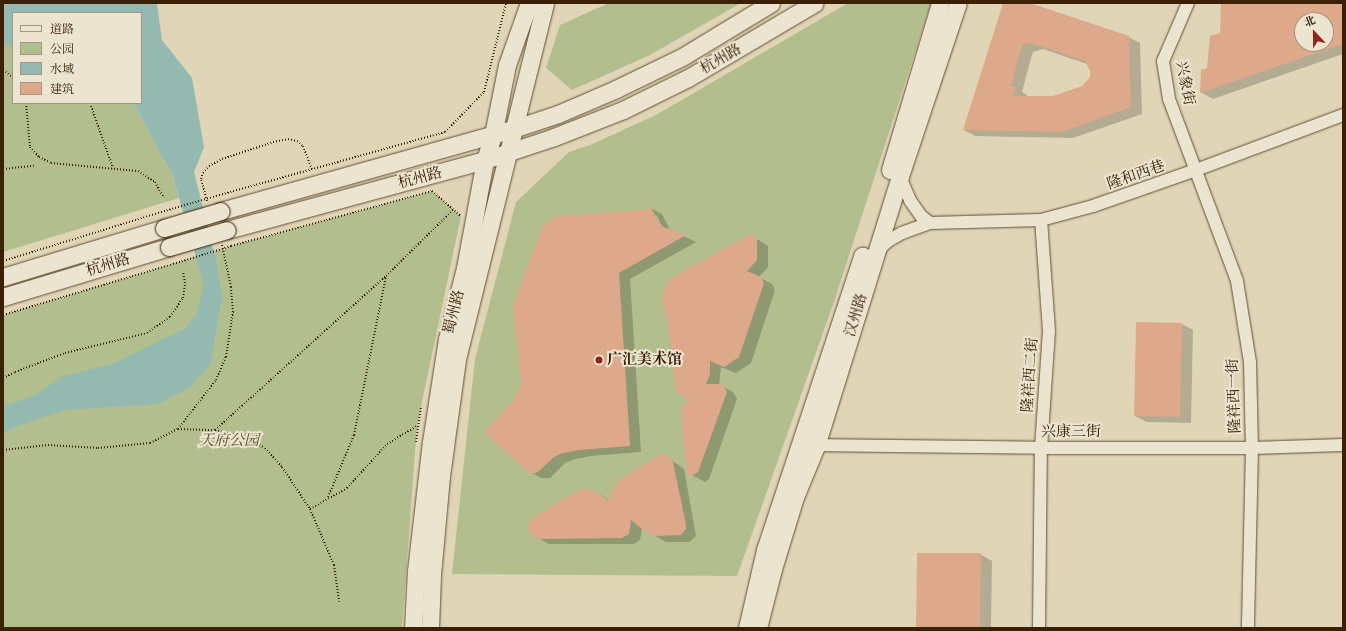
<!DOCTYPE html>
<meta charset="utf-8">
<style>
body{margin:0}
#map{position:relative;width:1346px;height:631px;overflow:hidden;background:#e0d6b7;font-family:"IM FELL English","Noto Serif SC",serif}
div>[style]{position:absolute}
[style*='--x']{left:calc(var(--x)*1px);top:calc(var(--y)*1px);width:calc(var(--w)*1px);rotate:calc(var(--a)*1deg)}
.green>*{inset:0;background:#b2be8e}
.water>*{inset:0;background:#94b9b0}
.shadow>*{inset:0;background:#0003}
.building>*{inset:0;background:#dea98a}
.path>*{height:2px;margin-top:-1px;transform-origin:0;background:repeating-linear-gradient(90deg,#3b2005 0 1px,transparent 0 3px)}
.roads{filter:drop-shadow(0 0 1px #644e32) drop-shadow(0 0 1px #644e32)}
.street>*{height:12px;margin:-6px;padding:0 6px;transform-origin:6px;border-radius:6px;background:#ebe4d0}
.secondary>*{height:17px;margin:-8.5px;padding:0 8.5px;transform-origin:8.5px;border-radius:8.5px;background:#ebe4d0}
.path-bridge>*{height:2px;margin-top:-1px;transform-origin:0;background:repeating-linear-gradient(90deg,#3b2005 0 1px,transparent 0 3px)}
.bridges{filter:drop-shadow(0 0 1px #3b2005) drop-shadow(0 0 1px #3b2005)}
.secondary-bridge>*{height:17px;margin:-8.5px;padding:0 8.5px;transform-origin:8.5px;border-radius:8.5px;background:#ebe4d0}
.dots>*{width:11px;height:11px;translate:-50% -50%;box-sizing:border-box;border:2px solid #ebe4d0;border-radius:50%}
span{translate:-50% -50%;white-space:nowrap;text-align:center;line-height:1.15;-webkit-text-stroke:4px #ebe4d0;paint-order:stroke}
.street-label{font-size:15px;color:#3b2005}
.poi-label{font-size:15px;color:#3b2005;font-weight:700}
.left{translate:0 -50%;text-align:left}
.park-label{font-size:15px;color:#594827;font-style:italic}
.frame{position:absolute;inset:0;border:4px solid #3b2005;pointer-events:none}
.legend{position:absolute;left:12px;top:12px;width:130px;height:92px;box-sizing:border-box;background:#ebe4d0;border:1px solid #a5967f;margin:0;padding:5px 7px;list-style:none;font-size:12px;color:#3b2005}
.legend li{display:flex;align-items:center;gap:8px;height:20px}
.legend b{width:20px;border:1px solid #a5967f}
.north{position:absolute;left:1294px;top:12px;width:40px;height:40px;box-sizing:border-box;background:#ebe4d0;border:1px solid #a5967f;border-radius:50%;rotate:338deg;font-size:11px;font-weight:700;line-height:16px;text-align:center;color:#3b2005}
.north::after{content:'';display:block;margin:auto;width:14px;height:18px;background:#8f2418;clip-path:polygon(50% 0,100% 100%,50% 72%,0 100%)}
</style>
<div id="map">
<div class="green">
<div style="clip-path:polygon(609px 3px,741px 3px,650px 55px,572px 90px,546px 68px,560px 25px)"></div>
<div style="clip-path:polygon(848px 3px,931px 3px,834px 302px,737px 576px,452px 574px,475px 359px,516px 202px,569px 152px,590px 145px,656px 115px)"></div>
<div style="clip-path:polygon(3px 42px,13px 47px,13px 103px,134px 103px,156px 146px,172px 173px,179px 198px,3px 252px)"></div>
<div style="clip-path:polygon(432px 191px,461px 216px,417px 426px,402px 628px,3px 628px,3px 315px,231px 246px)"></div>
</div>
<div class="water">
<div style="clip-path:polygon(3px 3px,157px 3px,162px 40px,192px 78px,204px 147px,194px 172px,217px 265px,222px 298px,210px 365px,189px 388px,158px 404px,64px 410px,18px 426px,3px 433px,3px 406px,34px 396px,63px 376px,112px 364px,186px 328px,196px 315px,204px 285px,172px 173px,156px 146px,134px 103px,141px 103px,141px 13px,13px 13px,13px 47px,3px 42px)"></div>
</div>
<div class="shadow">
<div style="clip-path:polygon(evenodd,1004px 3px,1027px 3px,1128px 37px,1140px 43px,1142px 114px,1073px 138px,975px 136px,964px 130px,1004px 3px,1043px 49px,1087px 64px,1091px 70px,1090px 78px,1083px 87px,1053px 97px,1026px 97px,1027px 95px,1022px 92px,1031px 58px,1033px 52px,1043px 49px)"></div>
<div style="clip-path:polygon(evenodd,1226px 3px,1343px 3px,1343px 54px,1213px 99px,1202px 93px,1202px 70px,1208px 68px,1221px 34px,1226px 3px,1302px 20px,1326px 20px,1326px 44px,1302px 44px,1302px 20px)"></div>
<div style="clip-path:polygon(evenodd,650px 208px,662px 214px,670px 230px,696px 242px,630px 279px,641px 452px,591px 456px,575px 459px,565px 463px,550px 478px,541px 478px,529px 471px,513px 402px,645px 211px,650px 208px,654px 216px,657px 216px,664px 230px,663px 231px,654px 216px)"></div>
<div style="clip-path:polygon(751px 235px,768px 246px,768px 267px,759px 277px,772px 284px,775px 290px,751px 363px,736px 373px,721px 367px,719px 385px,733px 392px,737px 399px,709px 479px,705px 482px,688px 473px,691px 399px)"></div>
<div style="clip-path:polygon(1182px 324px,1193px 330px,1191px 423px,1147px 422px,1135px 416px)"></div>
<div style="clip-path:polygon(664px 455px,684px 469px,696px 536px,689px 542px,666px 542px,642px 528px,640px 540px,634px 544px,549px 544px,532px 535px,594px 491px,609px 500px)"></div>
<div style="clip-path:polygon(980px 554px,992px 561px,991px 628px,917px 628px)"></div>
</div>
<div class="building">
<div style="clip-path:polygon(evenodd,1003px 3px,1030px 3px,1129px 36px,1131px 107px,1061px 132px,963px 130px,1003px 3px,1027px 43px,1031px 43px,1085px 61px,1090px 71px,1090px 77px,1082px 86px,1053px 96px,1013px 96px,1016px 87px,1011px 86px,1020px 52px,1022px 46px,1027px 43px)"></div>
<div style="clip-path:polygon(evenodd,1221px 3px,1343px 3px,1343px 44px,1200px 93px,1201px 70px,1207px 68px,1210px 36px,1220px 33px,1221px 3px,1302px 20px,1326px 20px,1326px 44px,1302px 44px,1302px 20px)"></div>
<div style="clip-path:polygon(650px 206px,661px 226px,686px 235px,619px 273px,630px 446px,579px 450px,563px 453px,554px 457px,538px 472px,532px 474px,528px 472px,486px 434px,486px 430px,512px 402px,519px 389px,521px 381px,513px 306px,540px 232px,545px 223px,559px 216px,645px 210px)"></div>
<div style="clip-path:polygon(751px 234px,757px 238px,757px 260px,747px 271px,761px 277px,764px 283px,739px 357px,724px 367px,710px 361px,710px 374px,706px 384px,722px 384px,727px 392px,698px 472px,691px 476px,687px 474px,681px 415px,683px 406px,689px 399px,676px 392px,668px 325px,662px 301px,664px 289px,670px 279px,676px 275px)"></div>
<div style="clip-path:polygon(1136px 322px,1182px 323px,1180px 417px,1134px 416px)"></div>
<div style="clip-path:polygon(660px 454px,668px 456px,673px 462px,686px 525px,686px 529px,681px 535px,654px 536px,646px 532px,631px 520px,629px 534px,622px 538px,541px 539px,534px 537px,529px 532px,528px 524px,532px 518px,579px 490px,586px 489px,594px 491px,608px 500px,617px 482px)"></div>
<div style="clip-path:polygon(917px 553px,981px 553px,980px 628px,916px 628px)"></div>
</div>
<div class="path">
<div style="--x:3;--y:70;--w:12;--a:35"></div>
<div style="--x:26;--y:103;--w:44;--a:84.8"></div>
<div style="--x:30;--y:147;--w:13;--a:48"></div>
<div style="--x:39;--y:157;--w:13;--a:27"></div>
<div style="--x:51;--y:163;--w:87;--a:5.3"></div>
<div style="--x:138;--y:171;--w:20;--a:33"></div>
<div style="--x:155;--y:182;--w:18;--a:61"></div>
<div style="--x:90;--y:103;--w:69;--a:70.5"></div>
<div style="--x:3;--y:169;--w:31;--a:-6"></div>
<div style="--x:216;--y:196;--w:238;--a:-15.6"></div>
<div style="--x:445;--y:132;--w:56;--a:-45.7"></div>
<div style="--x:484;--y:92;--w:92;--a:-76.1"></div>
<div style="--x:207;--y:201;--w:23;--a:-105"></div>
<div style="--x:201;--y:179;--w:6;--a:-72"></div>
<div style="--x:203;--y:173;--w:9;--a:-49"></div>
<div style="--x:209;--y:166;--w:15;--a:-28"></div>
<div style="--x:222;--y:159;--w:54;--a:-18.4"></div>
<div style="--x:273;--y:142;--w:15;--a:-11"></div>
<div style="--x:288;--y:139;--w:9;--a:13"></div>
<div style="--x:297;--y:141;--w:8;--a:40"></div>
<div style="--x:303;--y:146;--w:25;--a:69"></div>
<div style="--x:231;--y:246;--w:208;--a:-15.3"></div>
<div style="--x:432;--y:191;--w:38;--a:41"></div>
<div style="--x:3;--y:261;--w:162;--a:-17.2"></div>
<div style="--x:3;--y:315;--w:177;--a:-16.7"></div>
<div style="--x:3;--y:378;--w:13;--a:-27"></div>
<div style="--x:15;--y:372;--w:53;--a:-20.8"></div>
<div style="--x:65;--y:353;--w:84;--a:-13.7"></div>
<div style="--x:147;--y:333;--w:28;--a:-35"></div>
<div style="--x:170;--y:317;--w:23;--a:-56"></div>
<div style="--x:183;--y:298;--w:15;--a:-82"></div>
<div style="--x:185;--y:283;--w:11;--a:-100"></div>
<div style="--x:178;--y:429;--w:62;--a:-52.2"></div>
<div style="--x:216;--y:380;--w:25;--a:-67"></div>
<div style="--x:226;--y:357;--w:46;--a:-81.2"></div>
<div style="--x:233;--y:312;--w:25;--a:-95"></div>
<div style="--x:231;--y:287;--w:43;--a:-102.1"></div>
<div style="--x:215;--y:430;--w:230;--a:-42"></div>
<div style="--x:386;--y:276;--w:94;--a:-44.6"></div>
<div style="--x:416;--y:442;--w:35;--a:-82"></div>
<div style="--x:3;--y:450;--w:45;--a:-6.3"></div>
<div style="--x:48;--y:445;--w:50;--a:3.4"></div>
<div style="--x:98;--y:448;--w:52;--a:-5.5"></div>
<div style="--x:150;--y:443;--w:31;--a:-27"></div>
<div style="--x:178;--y:429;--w:37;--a:2"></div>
<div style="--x:215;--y:430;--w:32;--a:14"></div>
<div style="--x:246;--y:438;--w:21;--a:28"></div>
<div style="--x:265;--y:448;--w:25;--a:48"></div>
<div style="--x:282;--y:467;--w:50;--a:56.3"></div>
<div style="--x:310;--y:509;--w:61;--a:66.8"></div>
<div style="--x:334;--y:565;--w:37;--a:82"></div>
<div style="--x:328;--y:497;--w:67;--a:-67.2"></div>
<div style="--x:354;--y:435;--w:161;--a:-78.6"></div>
<div style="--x:310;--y:509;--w:43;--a:-29.6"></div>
<div style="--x:347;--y:488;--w:59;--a:-47.7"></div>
<div style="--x:387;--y:444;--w:35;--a:-31"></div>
</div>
<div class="roads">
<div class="street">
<div style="--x:1188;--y:3;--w:63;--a:113.3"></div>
<div style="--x:1163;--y:61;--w:38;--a:81"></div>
<div style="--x:1169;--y:99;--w:194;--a:69.5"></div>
<div style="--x:1237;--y:281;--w:82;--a:80.9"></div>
<div style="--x:1250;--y:362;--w:86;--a:88.7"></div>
<div style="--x:1252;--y:448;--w:180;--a:91.3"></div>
<div style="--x:930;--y:223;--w:111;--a:-1.5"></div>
<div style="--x:1041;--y:220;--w:54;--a:-15.1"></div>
<div style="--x:1093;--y:206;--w:109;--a:-19.3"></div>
<div style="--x:1196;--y:170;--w:157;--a:-20.5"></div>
<div style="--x:877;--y:251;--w:15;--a:-42"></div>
<div style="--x:888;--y:241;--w:16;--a:-30"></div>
<div style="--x:902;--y:233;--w:30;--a:-20"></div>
<div style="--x:930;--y:223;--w:11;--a:-142"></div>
<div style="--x:921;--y:216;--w:19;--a:-125"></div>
<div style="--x:910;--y:200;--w:26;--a:-113"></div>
<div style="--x:808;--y:445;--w:233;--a:0.7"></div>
<div style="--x:1041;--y:448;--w:211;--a:0"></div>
<div style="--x:1252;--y:448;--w:91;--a:-1.9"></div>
<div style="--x:1039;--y:628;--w:180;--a:-89.4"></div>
<div style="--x:1041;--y:448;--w:117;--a:-86.1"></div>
<div style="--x:1049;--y:331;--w:111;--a:-94.1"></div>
</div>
<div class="secondary">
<div style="--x:890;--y:170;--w:174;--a:-73.3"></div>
<div style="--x:221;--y:211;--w:303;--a:-15.7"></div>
<div style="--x:513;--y:129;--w:47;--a:-18.4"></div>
<div style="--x:558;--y:114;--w:63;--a:-23.3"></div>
<div style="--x:616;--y:89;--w:73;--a:-25.9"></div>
<div style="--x:682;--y:57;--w:104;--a:-31.2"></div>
<div style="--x:227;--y:230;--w:267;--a:-15.2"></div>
<div style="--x:485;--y:160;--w:73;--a:-18.4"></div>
<div style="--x:554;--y:137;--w:74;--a:-21.4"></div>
<div style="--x:623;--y:110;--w:72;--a:-26.2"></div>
<div style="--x:688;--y:78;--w:147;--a:-30.6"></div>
<div style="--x:3;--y:277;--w:168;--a:-16.9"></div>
<div style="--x:3;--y:297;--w:173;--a:-16.8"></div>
<div style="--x:413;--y:628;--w:57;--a:-87"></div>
<div style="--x:416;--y:571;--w:130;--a:-83.4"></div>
<div style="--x:431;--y:442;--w:104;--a:-81.2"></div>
<div style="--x:447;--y:339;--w:73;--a:-75.8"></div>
<div style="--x:465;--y:268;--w:110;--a:-79.5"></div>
<div style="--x:485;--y:160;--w:26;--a:-72"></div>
<div style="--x:493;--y:135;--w:71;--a:-78.7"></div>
<div style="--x:507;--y:65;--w:66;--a:-70.5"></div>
<div style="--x:430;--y:628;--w:53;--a:-87.8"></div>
<div style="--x:432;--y:575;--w:99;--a:-84.8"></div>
<div style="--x:441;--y:476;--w:118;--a:-82.2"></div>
<div style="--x:457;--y:359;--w:367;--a:-76.1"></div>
<div style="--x:747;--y:628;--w:80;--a:-77"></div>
<div style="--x:765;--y:550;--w:310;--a:-71.7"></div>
<div style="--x:758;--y:628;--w:61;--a:-75.7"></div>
<div style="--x:773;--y:569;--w:75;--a:-73"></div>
<div style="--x:795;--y:497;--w:55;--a:-67.6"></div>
<div style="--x:816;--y:446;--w:283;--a:-72.7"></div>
<div style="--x:900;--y:176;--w:182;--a:-71.5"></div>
</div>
</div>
<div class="path-bridge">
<div style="--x:158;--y:213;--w:60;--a:-16.3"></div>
<div style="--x:173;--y:264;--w:61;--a:-17.2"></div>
</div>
<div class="bridges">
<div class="secondary-bridge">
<div style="--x:164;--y:228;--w:59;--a:-16.6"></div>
<div style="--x:169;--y:247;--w:60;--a:-16.3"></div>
</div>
</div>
<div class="dots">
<div style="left:599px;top:360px;background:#8f2418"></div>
</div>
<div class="street-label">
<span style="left:721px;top:59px;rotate:-30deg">杭州路</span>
<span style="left:1185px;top:83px;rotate:79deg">兴象街</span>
<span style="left:1136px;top:175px;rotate:-19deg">隆和西巷</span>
<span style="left:420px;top:178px;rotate:-15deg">杭州路</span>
<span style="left:108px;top:265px;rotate:-17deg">杭州路</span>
<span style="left:454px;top:312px;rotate:-76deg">蜀州路</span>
<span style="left:856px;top:315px;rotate:-73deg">汉州路</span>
<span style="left:1030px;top:375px;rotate:-86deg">隆祥西二街</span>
<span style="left:1234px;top:396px;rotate:-92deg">隆祥西一街</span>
<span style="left:1071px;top:432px">兴康三街</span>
</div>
<div class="poi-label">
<span class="left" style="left:607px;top:360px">广汇美术馆</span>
</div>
<div class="park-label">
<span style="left:229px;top:441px">天府公园</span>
</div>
<div class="frame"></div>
<ul class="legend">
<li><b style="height:5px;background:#ebe4d0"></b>道路</li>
<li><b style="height:11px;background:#b2be8e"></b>公园</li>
<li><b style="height:11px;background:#94b9b0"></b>水域</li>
<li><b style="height:11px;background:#dea98a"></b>建筑</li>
</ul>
<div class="north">北</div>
</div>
